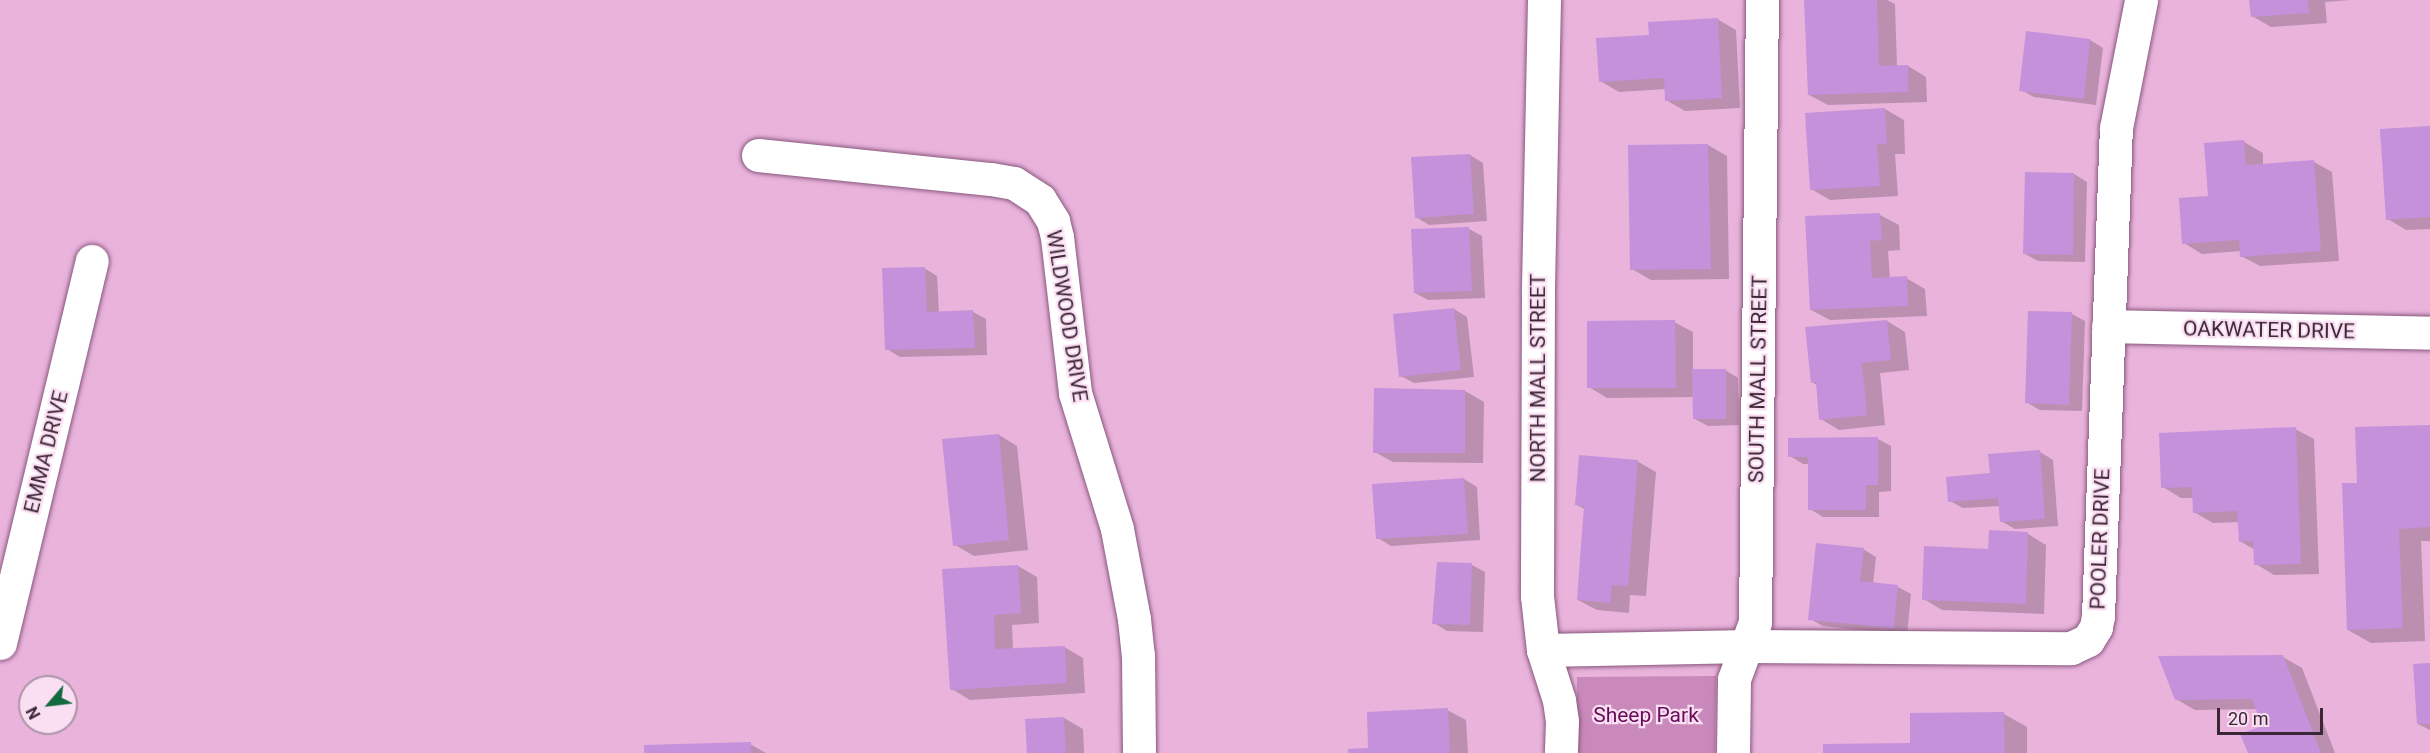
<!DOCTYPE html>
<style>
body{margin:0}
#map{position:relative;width:2430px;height:753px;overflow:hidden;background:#e9b3dc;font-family:Roboto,sans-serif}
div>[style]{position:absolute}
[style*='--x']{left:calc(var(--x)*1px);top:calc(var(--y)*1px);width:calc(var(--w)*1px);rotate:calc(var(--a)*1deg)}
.green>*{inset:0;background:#ca89bb}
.shadow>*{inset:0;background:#0003}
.building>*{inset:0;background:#c491da}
.roads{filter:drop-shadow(0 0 2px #88587e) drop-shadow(0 0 2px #88587e)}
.street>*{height:33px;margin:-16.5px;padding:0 16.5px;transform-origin:16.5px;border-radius:16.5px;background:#fff}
span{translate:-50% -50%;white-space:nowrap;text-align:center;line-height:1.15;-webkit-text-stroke:4.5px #fadef2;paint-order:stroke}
.street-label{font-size:21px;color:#3b2636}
.park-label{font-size:21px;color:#660c59}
.north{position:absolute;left:18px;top:675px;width:60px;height:60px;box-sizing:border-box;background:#fadef2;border:2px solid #ae94a7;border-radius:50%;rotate:242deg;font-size:16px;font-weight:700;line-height:24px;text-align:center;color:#3b2636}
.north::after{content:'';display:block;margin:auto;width:21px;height:27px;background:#106a3d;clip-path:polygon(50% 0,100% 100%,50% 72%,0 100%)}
.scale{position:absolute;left:2217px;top:708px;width:106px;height:27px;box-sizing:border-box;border:3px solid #3b2636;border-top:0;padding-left:8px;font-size:18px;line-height:21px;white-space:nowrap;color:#3b2636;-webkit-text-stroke:4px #fadef2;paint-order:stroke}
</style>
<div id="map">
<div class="green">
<div style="clip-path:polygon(1716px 676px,1715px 753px,1576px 753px,1577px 677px)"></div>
</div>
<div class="shadow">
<div style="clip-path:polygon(1806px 0,1887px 0,1895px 4px,1897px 67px,1908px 66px,1926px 77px,1927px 102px,1828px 105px,1809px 95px)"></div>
<div style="clip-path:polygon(2251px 0,2350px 0,2325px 2px,2327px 23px,2271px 27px,2252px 16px)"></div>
<div style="clip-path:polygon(1717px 19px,1736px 30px,1740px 108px,1685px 111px,1666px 100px,1666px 89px,1619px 92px,1600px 81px,1651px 37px)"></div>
<div style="clip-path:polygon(2028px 33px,2090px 40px,2103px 48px,2096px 105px,2034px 97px,2021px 90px)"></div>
<div style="clip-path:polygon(1885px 109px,1904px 120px,1905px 154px,1895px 154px,1898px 196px,1830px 200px,1811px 189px)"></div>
<div style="clip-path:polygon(2430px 127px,2430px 229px,2406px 230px,2388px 219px)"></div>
<div style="clip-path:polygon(2244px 142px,2263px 153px,2263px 165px,2314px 162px,2332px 172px,2339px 261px,2260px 266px,2241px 256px,2241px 251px,2202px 254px,2184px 243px)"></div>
<div style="clip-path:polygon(1708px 145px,1727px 156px,1729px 279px,1651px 280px,1632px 269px,1629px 147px)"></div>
<div style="clip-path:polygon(1470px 155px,1483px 163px,1487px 221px,1429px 225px,1416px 217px)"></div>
<div style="clip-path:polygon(2074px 174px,2087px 182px,2085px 262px,2038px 261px,2025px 254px)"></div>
<div style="clip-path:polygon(1880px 215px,1899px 225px,1900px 250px,1888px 251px,1890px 279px,1906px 278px,1925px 289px,1927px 316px,1830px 320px,1811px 310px)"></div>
<div style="clip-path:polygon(1469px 229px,1482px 236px,1485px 298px,1428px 300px,1415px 293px)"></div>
<div style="clip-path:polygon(924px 268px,937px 276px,939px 313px,973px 312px,986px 319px,987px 355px,900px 357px,887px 349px)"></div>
<div style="clip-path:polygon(1454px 309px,1467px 317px,1474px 377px,1414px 383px,1401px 376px)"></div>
<div style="clip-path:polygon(2072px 314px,2085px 321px,2082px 411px,2040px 410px,2026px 402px)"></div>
<div style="clip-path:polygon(1887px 321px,1905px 332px,1909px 370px,1880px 373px,1885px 425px,1839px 430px,1821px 419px,1817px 385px,1812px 382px)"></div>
<div style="clip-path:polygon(1674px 322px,1693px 332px,1693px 370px,1725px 370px,1738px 378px,1739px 425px,1708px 426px,1695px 419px,1694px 397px,1607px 398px,1589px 387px)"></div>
<div style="clip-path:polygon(1375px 390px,1465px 391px,1484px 402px,1483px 463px,1393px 462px,1375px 452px)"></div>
<div style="clip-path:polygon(2430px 426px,2430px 541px,2421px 541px,2425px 641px,2371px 643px,2348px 630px,2359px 484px)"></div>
<div style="clip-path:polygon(2295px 429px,2314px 439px,2319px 574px,2274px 575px,2256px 564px,2255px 550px,2240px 541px,2239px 522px,2213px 523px,2194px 512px,2194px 498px,2181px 498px,2163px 487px)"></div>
<div style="clip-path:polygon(999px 435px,1017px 446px,1028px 550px,974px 556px,955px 545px)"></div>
<div style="clip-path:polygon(1878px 439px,1891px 446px,1891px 491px,1879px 492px,1879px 517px,1823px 517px,1810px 509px,1810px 464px,1803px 464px,1790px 456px)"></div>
<div style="clip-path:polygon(2040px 452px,2053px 460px,2058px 526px,2015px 529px,2001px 521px,2000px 506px,1963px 508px,1950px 501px,1991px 474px)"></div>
<div style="clip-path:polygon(1637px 461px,1656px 472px,1646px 596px,1630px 595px,1629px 613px,1597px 610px,1578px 600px,1586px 510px,1577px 505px)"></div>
<div style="clip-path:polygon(1464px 479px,1477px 487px,1480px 540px,1391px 546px,1378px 538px)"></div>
<div style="clip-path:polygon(2028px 534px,2046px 545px,2044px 614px,1942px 610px,1924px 599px,1990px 551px)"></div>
<div style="clip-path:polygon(1863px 549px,1876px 557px,1873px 584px,1898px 587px,1911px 594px,1907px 635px,1823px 626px,1810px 619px)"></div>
<div style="clip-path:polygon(1472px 565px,1485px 572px,1483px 632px,1447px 631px,1434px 623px)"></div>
<div style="clip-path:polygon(1018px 566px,1037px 577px,1039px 623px,1012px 625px,1013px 650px,1064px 647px,1083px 658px,1085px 693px,970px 700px,952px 689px)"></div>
<div style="clip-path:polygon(2283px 657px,2302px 668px,2335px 753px,2249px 753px,2264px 726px,2257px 709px,2195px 710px,2176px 699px)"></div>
<div style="clip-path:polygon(2430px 664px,2430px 730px,2418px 724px)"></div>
<div style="clip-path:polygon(1447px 710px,1466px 720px,1468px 753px,1350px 753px,1370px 750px)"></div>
<div style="clip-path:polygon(2004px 714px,2027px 727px,2027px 753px,1824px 753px,1912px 745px)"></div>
<div style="clip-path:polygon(1064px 718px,1083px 729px,1084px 753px,1028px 753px)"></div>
<div style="clip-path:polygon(750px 744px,766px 753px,645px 753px)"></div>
</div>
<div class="building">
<div style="clip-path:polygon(1804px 0,1877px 0,1879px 66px,1908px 65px,1908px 92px,1808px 95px)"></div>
<div style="clip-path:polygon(2249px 0,2308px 0,2309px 13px,2251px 17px)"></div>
<div style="clip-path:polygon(1718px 18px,1722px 98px,1665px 101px,1664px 78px,1599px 82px,1596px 38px,1649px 35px,1648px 22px)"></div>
<div style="clip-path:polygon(2026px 31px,2090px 39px,2084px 99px,2019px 91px)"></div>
<div style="clip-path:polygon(1885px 108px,1887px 144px,1877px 144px,1880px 186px,1810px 190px,1805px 113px)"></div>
<div style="clip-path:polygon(2430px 126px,2430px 217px,2386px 220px,2380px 129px)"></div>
<div style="clip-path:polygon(2244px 140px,2246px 165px,2314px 160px,2321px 251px,2240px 257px,2239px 240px,2182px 244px,2179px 198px,2208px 196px,2204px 143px)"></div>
<div style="clip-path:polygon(1708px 144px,1711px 269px,1630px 270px,1628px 145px)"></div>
<div style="clip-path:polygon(1470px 154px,1474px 214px,1415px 218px,1411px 157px)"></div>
<div style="clip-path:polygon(2025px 172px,2074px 173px,2073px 255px,2023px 254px)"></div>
<div style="clip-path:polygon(1880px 213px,1882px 240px,1870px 241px,1872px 278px,1907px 276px,1908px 306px,1810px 310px,1805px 216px)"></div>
<div style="clip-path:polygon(1469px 227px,1472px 291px,1414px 293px,1411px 229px)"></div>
<div style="clip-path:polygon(925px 267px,927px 312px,973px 310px,975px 348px,885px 350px,882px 268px)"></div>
<div style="clip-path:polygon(1454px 308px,1461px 370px,1399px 377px,1393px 314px)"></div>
<div style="clip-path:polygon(2028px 311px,2072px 312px,2069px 405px,2025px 403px)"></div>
<div style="clip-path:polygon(1675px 320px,1676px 388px,1587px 388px,1587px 321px)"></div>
<div style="clip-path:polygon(1887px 320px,1891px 360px,1862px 363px,1867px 415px,1819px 420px,1816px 382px,1811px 383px,1805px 327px)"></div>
<div style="clip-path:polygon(1692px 369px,1726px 369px,1726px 419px,1693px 419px)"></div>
<div style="clip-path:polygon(1374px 388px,1465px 390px,1465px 453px,1373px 453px)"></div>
<div style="clip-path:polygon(2430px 425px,2430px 527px,2399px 529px,2403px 628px,2347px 630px,2342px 483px,2357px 483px,2355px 427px)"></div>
<div style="clip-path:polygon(2296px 427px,2301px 564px,2254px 565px,2253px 541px,2239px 542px,2237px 511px,2193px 513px,2192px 487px,2161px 488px,2159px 433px)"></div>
<div style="clip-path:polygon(999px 434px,1009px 540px,953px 546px,942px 439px)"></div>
<div style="clip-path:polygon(1878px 437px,1878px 485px,1866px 485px,1866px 510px,1808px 510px,1808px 457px,1788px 457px,1788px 438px)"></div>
<div style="clip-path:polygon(2040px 450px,2045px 519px,2000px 522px,1998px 498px,1948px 502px,1946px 477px,1990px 473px,1988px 454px)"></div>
<div style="clip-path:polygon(1579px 455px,1638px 460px,1628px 586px,1612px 585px,1610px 603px,1577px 600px,1584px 506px,1575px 505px)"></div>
<div style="clip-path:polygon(1464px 478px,1468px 534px,1376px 539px,1372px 484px)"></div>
<div style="clip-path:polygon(1989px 530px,2028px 532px,2026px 604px,1922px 600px,1924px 546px,1988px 549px)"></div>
<div style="clip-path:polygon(1816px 543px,1864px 548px,1860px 581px,1898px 585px,1894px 628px,1808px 620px)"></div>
<div style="clip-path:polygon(1437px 562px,1472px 563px,1470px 625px,1432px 624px)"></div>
<div style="clip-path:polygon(1018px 565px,1021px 613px,994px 615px,995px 649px,1065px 646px,1067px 683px,950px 690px,942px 569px)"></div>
<div style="clip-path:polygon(2283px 655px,2321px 753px,2248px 753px,2240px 734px,2262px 726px,2252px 699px,2175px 700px,2158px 656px)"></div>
<div style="clip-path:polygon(2430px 663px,2430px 724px,2417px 724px,2413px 664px)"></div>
<div style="clip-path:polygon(1448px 708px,1450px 753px,1348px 753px,1348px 749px,1368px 748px,1367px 712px)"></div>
<div style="clip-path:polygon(2004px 712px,2005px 753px,1823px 753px,1823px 744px,1910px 743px,1910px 713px)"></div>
<div style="clip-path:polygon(1064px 717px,1066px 753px,1027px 753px,1025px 719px)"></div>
<div style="clip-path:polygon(751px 742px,751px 753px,644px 753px,644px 745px)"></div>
</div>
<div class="roads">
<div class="street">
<div style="--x:1544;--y:0;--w:293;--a:91.2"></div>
<div style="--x:1538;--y:293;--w:303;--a:90.2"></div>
<div style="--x:1537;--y:596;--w:54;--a:83.7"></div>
<div style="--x:1543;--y:650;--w:52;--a:72.3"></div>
<div style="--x:1559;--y:700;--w:21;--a:82"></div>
<div style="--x:1562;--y:721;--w:32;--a:92"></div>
<div style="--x:758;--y:155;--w:234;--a:5.9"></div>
<div style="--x:991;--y:179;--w:23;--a:10"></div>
<div style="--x:1014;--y:183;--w:31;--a:33"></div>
<div style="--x:1040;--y:200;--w:25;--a:58"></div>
<div style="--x:1053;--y:221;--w:16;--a:76"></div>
<div style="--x:1057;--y:237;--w:157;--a:83.4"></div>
<div style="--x:1075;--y:393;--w:142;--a:72.8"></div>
<div style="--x:1117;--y:529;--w:92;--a:79.3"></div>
<div style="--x:1134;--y:619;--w:36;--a:84"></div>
<div style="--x:1138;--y:655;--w:98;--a:89.4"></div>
<div style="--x:2108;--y:326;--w:322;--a:1.2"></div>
<div style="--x:0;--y:643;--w:393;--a:-76.5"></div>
<div style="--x:1543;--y:650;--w:205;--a:-1.1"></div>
<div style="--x:1748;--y:646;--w:323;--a:0.4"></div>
<div style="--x:2071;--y:648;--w:19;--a:-25"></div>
<div style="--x:2088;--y:640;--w:15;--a:-58"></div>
<div style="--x:2096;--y:627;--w:11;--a:-80"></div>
<div style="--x:2098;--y:616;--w:488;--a:-87.9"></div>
<div style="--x:2116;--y:128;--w:130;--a:-78.9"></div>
<div style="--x:1733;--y:753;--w:74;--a:-89.2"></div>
<div style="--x:1734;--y:679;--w:61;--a:-69.8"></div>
<div style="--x:1755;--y:622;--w:622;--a:-89.36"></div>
</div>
</div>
<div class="street-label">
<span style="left:1067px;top:316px;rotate:81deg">WILDWOOD DRIVE</span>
<span style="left:2269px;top:330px;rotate:1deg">OAKWATER DRIVE</span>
<span style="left:1538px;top:378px;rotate:-90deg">NORTH MALL STREET</span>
<span style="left:1758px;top:379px;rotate:-89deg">SOUTH MALL STREET</span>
<span style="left:46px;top:452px;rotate:-76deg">EMMA DRIVE</span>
<span style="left:2100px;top:539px;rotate:-88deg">POOLER DRIVE</span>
</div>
<div class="park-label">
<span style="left:1646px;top:715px">Sheep Park</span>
</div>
<div class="north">N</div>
<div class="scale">20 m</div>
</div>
